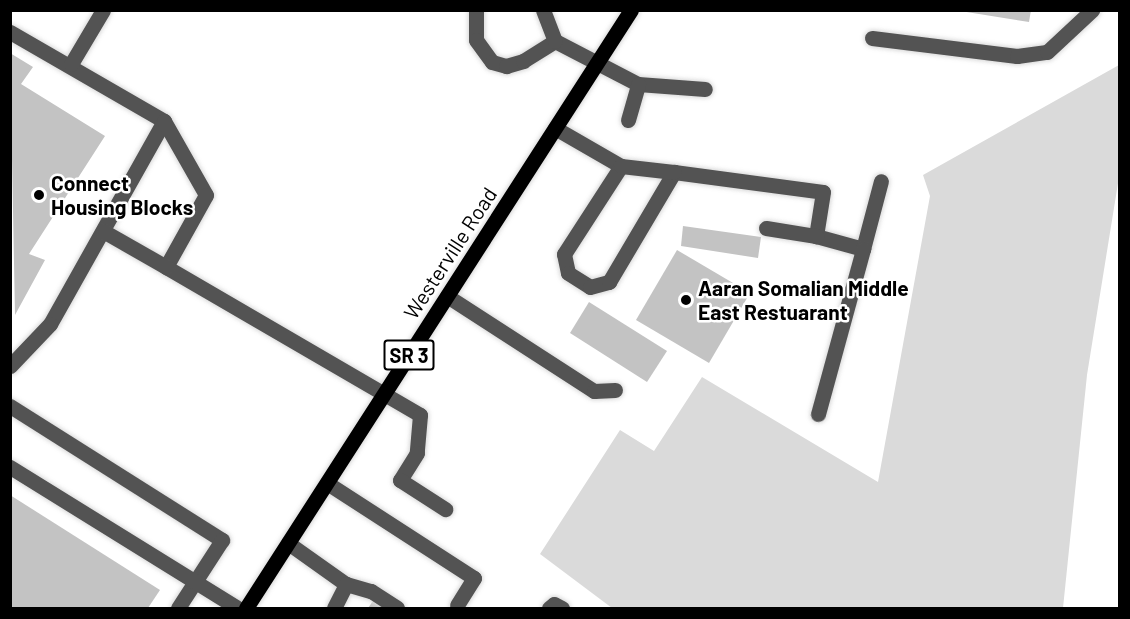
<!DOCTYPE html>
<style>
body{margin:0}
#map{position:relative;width:1130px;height:619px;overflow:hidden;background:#fff;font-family:Barlow,sans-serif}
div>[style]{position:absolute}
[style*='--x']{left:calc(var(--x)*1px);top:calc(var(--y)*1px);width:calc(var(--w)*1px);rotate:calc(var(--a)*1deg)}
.green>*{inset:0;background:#dadada}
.building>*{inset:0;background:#c3c3c3}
.roads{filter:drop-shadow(0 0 2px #dbdbdb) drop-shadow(0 0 2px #dbdbdb)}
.minor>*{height:15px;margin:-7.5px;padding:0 7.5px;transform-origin:7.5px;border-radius:7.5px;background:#535353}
.major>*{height:15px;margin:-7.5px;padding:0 7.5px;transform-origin:7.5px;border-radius:7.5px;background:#000}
.dots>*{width:16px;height:16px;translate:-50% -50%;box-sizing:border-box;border:3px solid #fff;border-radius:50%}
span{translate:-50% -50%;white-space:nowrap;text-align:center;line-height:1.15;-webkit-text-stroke:5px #fff;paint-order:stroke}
.shield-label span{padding:2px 4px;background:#fff;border:2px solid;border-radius:4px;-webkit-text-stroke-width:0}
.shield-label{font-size:20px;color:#000;font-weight:700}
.poi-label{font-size:21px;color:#000;font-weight:700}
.left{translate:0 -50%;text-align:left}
.street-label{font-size:21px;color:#000}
.frame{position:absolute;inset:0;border:12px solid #000;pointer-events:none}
</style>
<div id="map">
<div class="green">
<div style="clip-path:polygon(1119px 65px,1119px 177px,1087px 375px,1063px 608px,612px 608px,540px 554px,620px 430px,654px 451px,702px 377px,878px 482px,930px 196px,923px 175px)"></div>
</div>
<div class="building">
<div style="clip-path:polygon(954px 10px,1031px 10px,1029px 22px)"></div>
<div style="clip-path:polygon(10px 53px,33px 67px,21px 84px,105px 136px,29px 254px,45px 260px,15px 315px)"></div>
<div style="clip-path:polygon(683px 226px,761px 237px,758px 258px,681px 246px)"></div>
<div style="clip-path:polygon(677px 250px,750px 293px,709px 363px,636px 320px)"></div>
<div style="clip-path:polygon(589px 302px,667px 351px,647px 382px,570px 333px)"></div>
<div style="clip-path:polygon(10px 495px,160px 590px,148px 608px,10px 608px)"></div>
<div style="clip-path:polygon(373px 601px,384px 608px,368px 608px)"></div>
</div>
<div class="roads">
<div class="minor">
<div style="--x:476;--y:10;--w:30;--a:90"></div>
<div style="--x:476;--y:40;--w:27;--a:54"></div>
<div style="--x:492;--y:62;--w:15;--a:16"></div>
<div style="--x:506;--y:66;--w:18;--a:-16"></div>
<div style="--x:523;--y:61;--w:38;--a:-32"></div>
<div style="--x:555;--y:41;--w:93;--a:27.4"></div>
<div style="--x:638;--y:84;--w:67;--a:4.3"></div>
<div style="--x:543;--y:10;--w:33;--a:69"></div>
<div style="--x:10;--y:32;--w:178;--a:30"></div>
<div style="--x:164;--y:121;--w:233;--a:119.3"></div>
<div style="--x:50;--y:324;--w:58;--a:133.6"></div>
<div style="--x:872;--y:38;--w:146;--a:7.1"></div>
<div style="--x:1017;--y:56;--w:30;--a:-8"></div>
<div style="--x:1047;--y:52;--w:62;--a:-43"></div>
<div style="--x:71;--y:64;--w:63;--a:-59.3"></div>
<div style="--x:628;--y:120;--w:37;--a:-74"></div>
<div style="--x:164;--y:121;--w:85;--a:60.4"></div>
<div style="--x:206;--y:195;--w:82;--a:119.1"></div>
<div style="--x:166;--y:267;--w:294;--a:30.2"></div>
<div style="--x:420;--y:415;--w:38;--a:95"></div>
<div style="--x:417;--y:453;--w:32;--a:122"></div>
<div style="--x:400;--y:480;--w:54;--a:32.8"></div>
<div style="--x:555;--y:128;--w:76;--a:29.9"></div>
<div style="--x:621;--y:166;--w:105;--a:122.9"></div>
<div style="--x:564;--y:254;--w:19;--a:78"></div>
<div style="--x:568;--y:273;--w:26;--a:32"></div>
<div style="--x:590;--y:287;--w:20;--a:-15"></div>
<div style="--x:609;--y:282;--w:128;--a:-59.4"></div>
<div style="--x:674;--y:172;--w:150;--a:7.6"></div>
<div style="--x:823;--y:192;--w:45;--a:99"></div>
<div style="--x:816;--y:236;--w:49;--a:15.5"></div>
<div style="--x:863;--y:249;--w:70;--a:-75.2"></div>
<div style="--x:621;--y:166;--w:53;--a:6.5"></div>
<div style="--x:766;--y:228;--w:51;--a:9.1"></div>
<div style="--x:103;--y:231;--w:73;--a:29.7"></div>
<div style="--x:447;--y:296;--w:175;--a:32.9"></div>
<div style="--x:594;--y:391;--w:21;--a:-3"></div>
<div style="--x:10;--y:406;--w:251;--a:32.3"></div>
<div style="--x:222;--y:540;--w:81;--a:122.9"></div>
<div style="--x:818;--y:414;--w:171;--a:-74.7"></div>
<div style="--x:10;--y:467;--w:267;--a:31.8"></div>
<div style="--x:327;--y:483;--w:175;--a:32.9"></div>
<div style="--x:474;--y:578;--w:32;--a:122"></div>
<div style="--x:288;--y:543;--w:71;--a:35.3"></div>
<div style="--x:346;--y:584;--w:26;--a:16"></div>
<div style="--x:371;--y:591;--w:31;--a:33"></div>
<div style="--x:334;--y:608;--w:27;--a:-63"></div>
<div style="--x:549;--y:608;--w:6;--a:-39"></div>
<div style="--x:554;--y:604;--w:9;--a:27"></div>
</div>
<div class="major">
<div style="--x:246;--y:608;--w:711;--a:-57.23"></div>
</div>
</div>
<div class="dots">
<div style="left:39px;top:195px;background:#000"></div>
<div style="left:686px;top:300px;background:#000"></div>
</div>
<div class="shield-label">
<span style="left:409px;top:355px">SR 3</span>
</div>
<div class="poi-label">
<span class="left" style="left:51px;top:195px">Connect<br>Housing Blocks</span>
<span class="left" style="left:698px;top:300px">Aaran Somalian Middle<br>East Restuarant</span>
</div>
<div class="street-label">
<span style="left:450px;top:253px;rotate:-57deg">Westerville Road</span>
</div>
<div class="frame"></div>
</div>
